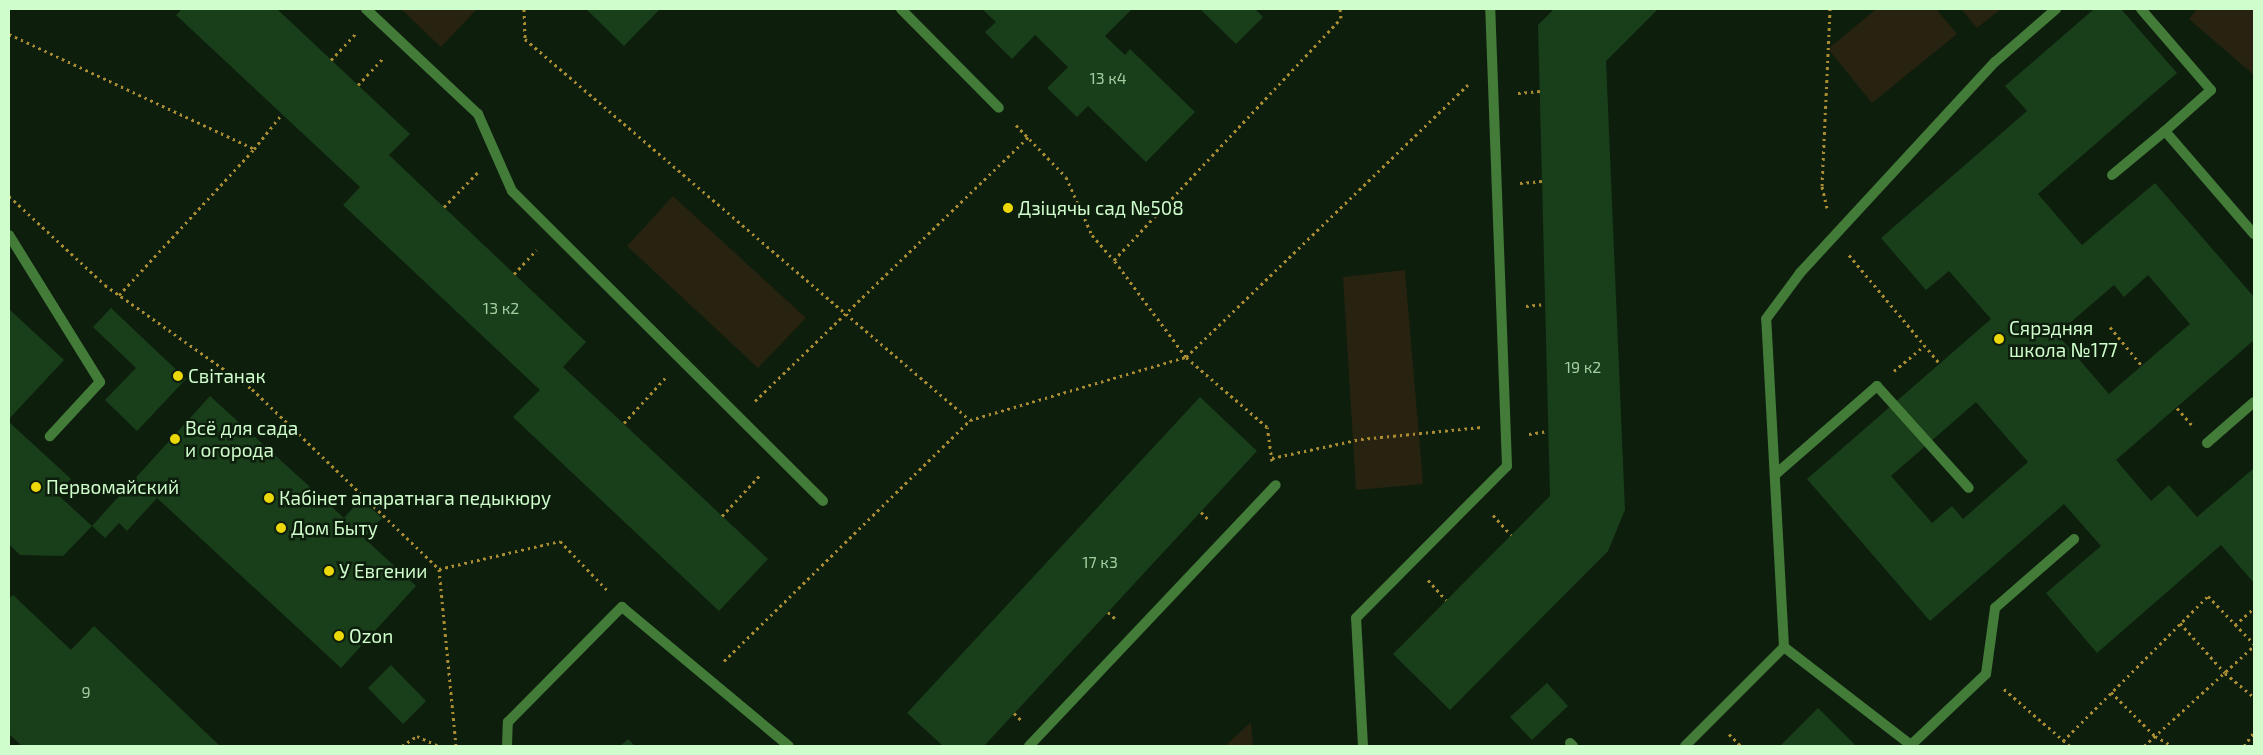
<!DOCTYPE html>
<meta charset="utf-8">
<style>
body{margin:0}
#map{position:relative;width:2263px;height:755px;overflow:hidden;background:#0d1e0d;font-family:"Exo 2",sans-serif}
div>[style]{position:absolute}
[style*='--x']{left:calc(var(--x)*1px);top:calc(var(--y)*1px);width:calc(var(--w)*1px);rotate:calc(var(--a)*1deg)}
.green>*{inset:0;background:#282210}
.building>*{inset:0;background:#193e1a}
.path>*{height:3px;margin-top:-1.5px;transform-origin:0;background:repeating-linear-gradient(90deg,#ab8d31 0 2.5px,transparent 0 6.5px)}
.service>*{height:10px;margin:-5px;padding:0 5px;transform-origin:5px;border-radius:5px;background:#437b39}
.dots>*{width:14px;height:14px;translate:-50% -50%;box-sizing:border-box;border:2px solid #0d1e0d;border-radius:50%}
span{translate:-50% -50%;white-space:nowrap;text-align:center;line-height:1.15;-webkit-text-stroke:5px #0d1e0d;paint-order:stroke}
.number-label{font-size:16px;color:#a2cd9f}
.number-label span{-webkit-text-stroke-width:0}
.poi-label{font-size:19px;color:#cffdcb}
.left{translate:0 -50%;text-align:left}
.frame{position:absolute;inset:0;border:10px solid #cffdcb;pointer-events:none}
</style>
<div id="map">
<div class="green">
<div style="clip-path:polygon(401px 9px,477px 9px,441px 47px)"></div>
<div style="clip-path:polygon(1876px 9px,1936px 9px,1957px 34px,1872px 103px,1828px 49px)"></div>
<div style="clip-path:polygon(1961px 9px,2001px 9px,1977px 28px)"></div>
<div style="clip-path:polygon(2197px 9px,2254px 9px,2254px 75px,2189px 19px)"></div>
<div style="clip-path:polygon(673px 196px,806px 318px,758px 368px,627px 246px)"></div>
<div style="clip-path:polygon(1405px 270px,1423px 484px,1356px 490px,1343px 277px)"></div>
<div style="clip-path:polygon(1251px 722px,1253px 746px,1225px 746px)"></div>
</div>
<div class="building">
<div style="clip-path:polygon(182px 9px,277px 9px,410px 134px,389px 155px,586px 342px,563px 367px,768px 559px,719px 611px,513px 417px,540px 390px,343px 205px,360px 187px,176px 15px)"></div>
<div style="clip-path:polygon(586px 9px,660px 9px,624px 46px)"></div>
<div style="clip-path:polygon(982px 9px,1132px 9px,1105px 36px,1125px 55px,1130px 49px,1195px 112px,1146px 162px,1088px 106px,1077px 117px,1047px 88px,1068px 67px,1035px 35px,1012px 59px,985px 32px,996px 22px)"></div>
<div style="clip-path:polygon(1200px 9px,1255px 9px,1263px 17px,1236px 44px)"></div>
<div style="clip-path:polygon(1554px 9px,1658px 9px,1606px 61px,1625px 510px,1608px 551px,1450px 710px,1393px 654px,1550px 496px,1538px 25px)"></div>
<div style="clip-path:polygon(evenodd,2094px 9px,2121px 9px,2177px 73px,2038px 194px,2082px 245px,2155px 183px,2254px 297px,2254px 340px,2116px 460px,2151px 501px,2169px 485px,2197px 517px,2254px 468px,2254px 583px,2221px 545px,2097px 653px,2046px 593px,2101px 546px,2064px 504px,1930px 621px,1807px 479px,1991px 319px,1949px 271px,1926px 290px,1881px 238px,2027px 111px,2005px 86px,2094px 9px,2148px 275px,2190px 324px,2109px 394px,2057px 334px,2114px 285px,2124px 297px,2148px 275px,2094px 9px,1976px 402px,2028px 462px,1963px 519px,1952px 506px,1932px 523px,1891px 476px,1976px 402px)"></div>
<div style="clip-path:polygon(111px 308px,186px 379px,137px 431px,105px 400px,136px 368px,93px 327px)"></div>
<div style="clip-path:polygon(9px 309px,64px 360px,9px 419px)"></div>
<div style="clip-path:polygon(210px 396px,344px 518px,361px 499px,382px 518px,364px 538px,416px 586px,341px 668px,157px 498px,127px 531px,119px 523px,105px 538px,92px 526px)"></div>
<div style="clip-path:polygon(1200px 397px,1257px 451px,984px 746px,943px 746px,907px 713px)"></div>
<div style="clip-path:polygon(9px 422px,71px 479px,57px 494px,92px 526px,63px 556px,20px 555px,9px 544px)"></div>
<div style="clip-path:polygon(13px 595px,71px 650px,94px 626px,220px 746px,22px 746px,9px 734px,9px 599px)"></div>
<div style="clip-path:polygon(391px 665px,426px 701px,403px 724px,368px 688px)"></div>
<div style="clip-path:polygon(1547px 683px,1568px 706px,1532px 740px,1510px 717px)"></div>
<div style="clip-path:polygon(1818px 708px,1856px 746px,1780px 746px)"></div>
<div style="clip-path:polygon(628px 739px,635px 746px,620px 746px)"></div>
</div>
<div class="path">
<div style="--x:524;--y:9;--w:30;--a:88"></div>
<div style="--x:525;--y:39;--w:586;--a:40.57"></div>
<div style="--x:9;--y:34;--w:271;--a:25.1"></div>
<div style="--x:254;--y:149;--w:45;--a:-51.3"></div>
<div style="--x:331;--y:60;--w:37;--a:-47"></div>
<div style="--x:358;--y:85;--w:37;--a:-47"></div>
<div style="--x:1518;--y:93;--w:22;--a:-5"></div>
<div style="--x:1016;--y:125;--w:72;--a:46.1"></div>
<div style="--x:1066;--y:177;--w:64;--a:65.9"></div>
<div style="--x:1092;--y:235;--w:33;--a:49"></div>
<div style="--x:1520;--y:183;--w:22;--a:-5"></div>
<div style="--x:9;--y:196;--w:131;--a:42.8"></div>
<div style="--x:105;--y:285;--w:180;--a:35.3"></div>
<div style="--x:252;--y:389;--w:260;--a:43.9"></div>
<div style="--x:439;--y:569;--w:178;--a:84.5"></div>
<div style="--x:444;--y:207;--w:49;--a:-45.8"></div>
<div style="--x:1827;--y:208;--w:23;--a:-103"></div>
<div style="--x:1822;--y:186;--w:177;--a:-87.4"></div>
<div style="--x:1849;--y:255;--w:142;--a:50.1"></div>
<div style="--x:514;--y:274;--w:33;--a:-47"></div>
<div style="--x:119;--y:295;--w:199;--a:-47.2"></div>
<div style="--x:1526;--y:306;--w:19;--a:-6"></div>
<div style="--x:2110;--y:327;--w:50;--a:50.6"></div>
<div style="--x:1894;--y:371;--w:40;--a:-40"></div>
<div style="--x:755;--y:401;--w:380;--a:-44"></div>
<div style="--x:2177;--y:408;--w:23;--a:49"></div>
<div style="--x:624;--y:423;--w:62;--a:-47.6"></div>
<div style="--x:1529;--y:434;--w:19;--a:-9"></div>
<div style="--x:1272;--y:458;--w:91;--a:-12.1"></div>
<div style="--x:1361;--y:439;--w:121;--a:-5.7"></div>
<div style="--x:1272;--y:461;--w:34;--a:-98"></div>
<div style="--x:1267;--y:427;--w:107;--a:-139.2"></div>
<div style="--x:1186;--y:357;--w:121;--a:-126.6"></div>
<div style="--x:1114;--y:260;--w:332;--a:-46.8"></div>
<div style="--x:1341;--y:18;--w:9;--a:-96"></div>
<div style="--x:1201;--y:512;--w:11;--a:45"></div>
<div style="--x:1493;--y:515;--w:27;--a:48"></div>
<div style="--x:722;--y:516;--w:57;--a:-47.1"></div>
<div style="--x:439;--y:569;--w:124;--a:-13"></div>
<div style="--x:560;--y:541;--w:68;--a:46.2"></div>
<div style="--x:1428;--y:580;--w:27;--a:48"></div>
<div style="--x:1108;--y:612;--w:12;--a:42"></div>
<div style="--x:2180;--y:623;--w:67;--a:48"></div>
<div style="--x:2225;--y:673;--w:38;--a:40"></div>
<div style="--x:2235;--y:625;--w:25;--a:-42"></div>
<div style="--x:724;--y:661;--w:344;--a:-44.4"></div>
<div style="--x:970;--y:420;--w:225;--a:-16.3"></div>
<div style="--x:1186;--y:357;--w:392;--a:-44"></div>
<div style="--x:2004;--y:689;--w:87;--a:40.8"></div>
<div style="--x:2111;--y:692;--w:62;--a:45"></div>
<div style="--x:2155;--y:736;--w:20;--a:30"></div>
<div style="--x:1014;--y:713;--w:10;--a:45"></div>
<div style="--x:1729;--y:734;--w:17;--a:45"></div>
<div style="--x:2063;--y:741;--w:205;--a:-45"></div>
<div style="--x:2208;--y:596;--w:66;--a:46.2"></div>
<div style="--x:402;--y:746;--w:18;--a:-34"></div>
<div style="--x:417;--y:736;--w:23;--a:25"></div>
<div style="--x:2144;--y:746;--w:149;--a:-42.3"></div>
<div style="--x:2244;--y:746;--w:17;--a:-54"></div>
</div>
<div class="service">
<div style="--x:366;--y:9;--w:154;--a:43.2"></div>
<div style="--x:478;--y:114;--w:84;--a:66.2"></div>
<div style="--x:512;--y:191;--w:439;--a:44.9"></div>
<div style="--x:901;--y:9;--w:139;--a:45.3"></div>
<div style="--x:2141;--y:9;--w:107;--a:49.2"></div>
<div style="--x:2211;--y:90;--w:62;--a:138.3"></div>
<div style="--x:2165;--y:131;--w:136;--a:49.2"></div>
<div style="--x:2112;--y:175;--w:69;--a:-39.7"></div>
<div style="--x:9;--y:235;--w:173;--a:58.2"></div>
<div style="--x:100;--y:382;--w:74;--a:132.8"></div>
<div style="--x:2207;--y:443;--w:62;--a:-41.1"></div>
<div style="--x:1776;--y:474;--w:134;--a:-41.1"></div>
<div style="--x:1877;--y:386;--w:137;--a:48"></div>
<div style="--x:1784;--y:647;--w:328;--a:-93.1"></div>
<div style="--x:1766;--y:319;--w:57;--a:-53.5"></div>
<div style="--x:1800;--y:273;--w:287;--a:-47.3"></div>
<div style="--x:1995;--y:62;--w:81;--a:-41"></div>
<div style="--x:1570;--y:743;--w:4;--a:45"></div>
<div style="--x:1911;--y:745;--w:103;--a:-43.4"></div>
<div style="--x:1986;--y:674;--w:67;--a:-82.2"></div>
<div style="--x:1995;--y:608;--w:105;--a:-41.1"></div>
<div style="--x:507;--y:746;--w:24;--a:-88"></div>
<div style="--x:508;--y:722;--w:162;--a:-45.3"></div>
<div style="--x:622;--y:607;--w:217;--a:39.8"></div>
<div style="--x:1029;--y:746;--w:359;--a:-46.6"></div>
<div style="--x:1363;--y:746;--w:128;--a:-93.1"></div>
<div style="--x:1356;--y:618;--w:214;--a:-45.2"></div>
<div style="--x:1507;--y:466;--w:457;--a:-92.1"></div>
<div style="--x:1685;--y:746;--w:140;--a:-45"></div>
<div style="--x:1784;--y:647;--w:162;--a:37.7"></div>
</div>
<div class="dots">
<div style="left:1008px;top:208px;background:#ecd808"></div>
<div style="left:1999px;top:339px;background:#ecd808"></div>
<div style="left:178px;top:376px;background:#ecd808"></div>
<div style="left:175px;top:439px;background:#ecd808"></div>
<div style="left:36px;top:487px;background:#ecd808"></div>
<div style="left:269px;top:498px;background:#ecd808"></div>
<div style="left:281px;top:528px;background:#ecd808"></div>
<div style="left:329px;top:571px;background:#ecd808"></div>
<div style="left:339px;top:636px;background:#ecd808"></div>
</div>
<div class="number-label">
<span style="left:1108px;top:78px">13 к4</span>
<span style="left:501px;top:308px">13 к2</span>
<span style="left:1583px;top:367px">19 к2</span>
<span style="left:1100px;top:562px">17 к3</span>
<span style="left:86px;top:692px">9</span>
</div>
<div class="poi-label">
<span class="left" style="left:1018px;top:208px">Дзіцячы сад №508</span>
<span class="left" style="left:2009px;top:339px">Сярэдняя<br>школа №177</span>
<span class="left" style="left:188px;top:376px">Свiтанак</span>
<span class="left" style="left:185px;top:439px">Всё для сада<br>и огорода</span>
<span class="left" style="left:46px;top:487px">Первомайский</span>
<span class="left" style="left:279px;top:498px">Кабінет апаратнага педыкюру</span>
<span class="left" style="left:291px;top:528px">Дом Быту</span>
<span class="left" style="left:339px;top:571px">У Евгении</span>
<span class="left" style="left:349px;top:636px">Ozon</span>
</div>
<div class="frame"></div>
</div>
